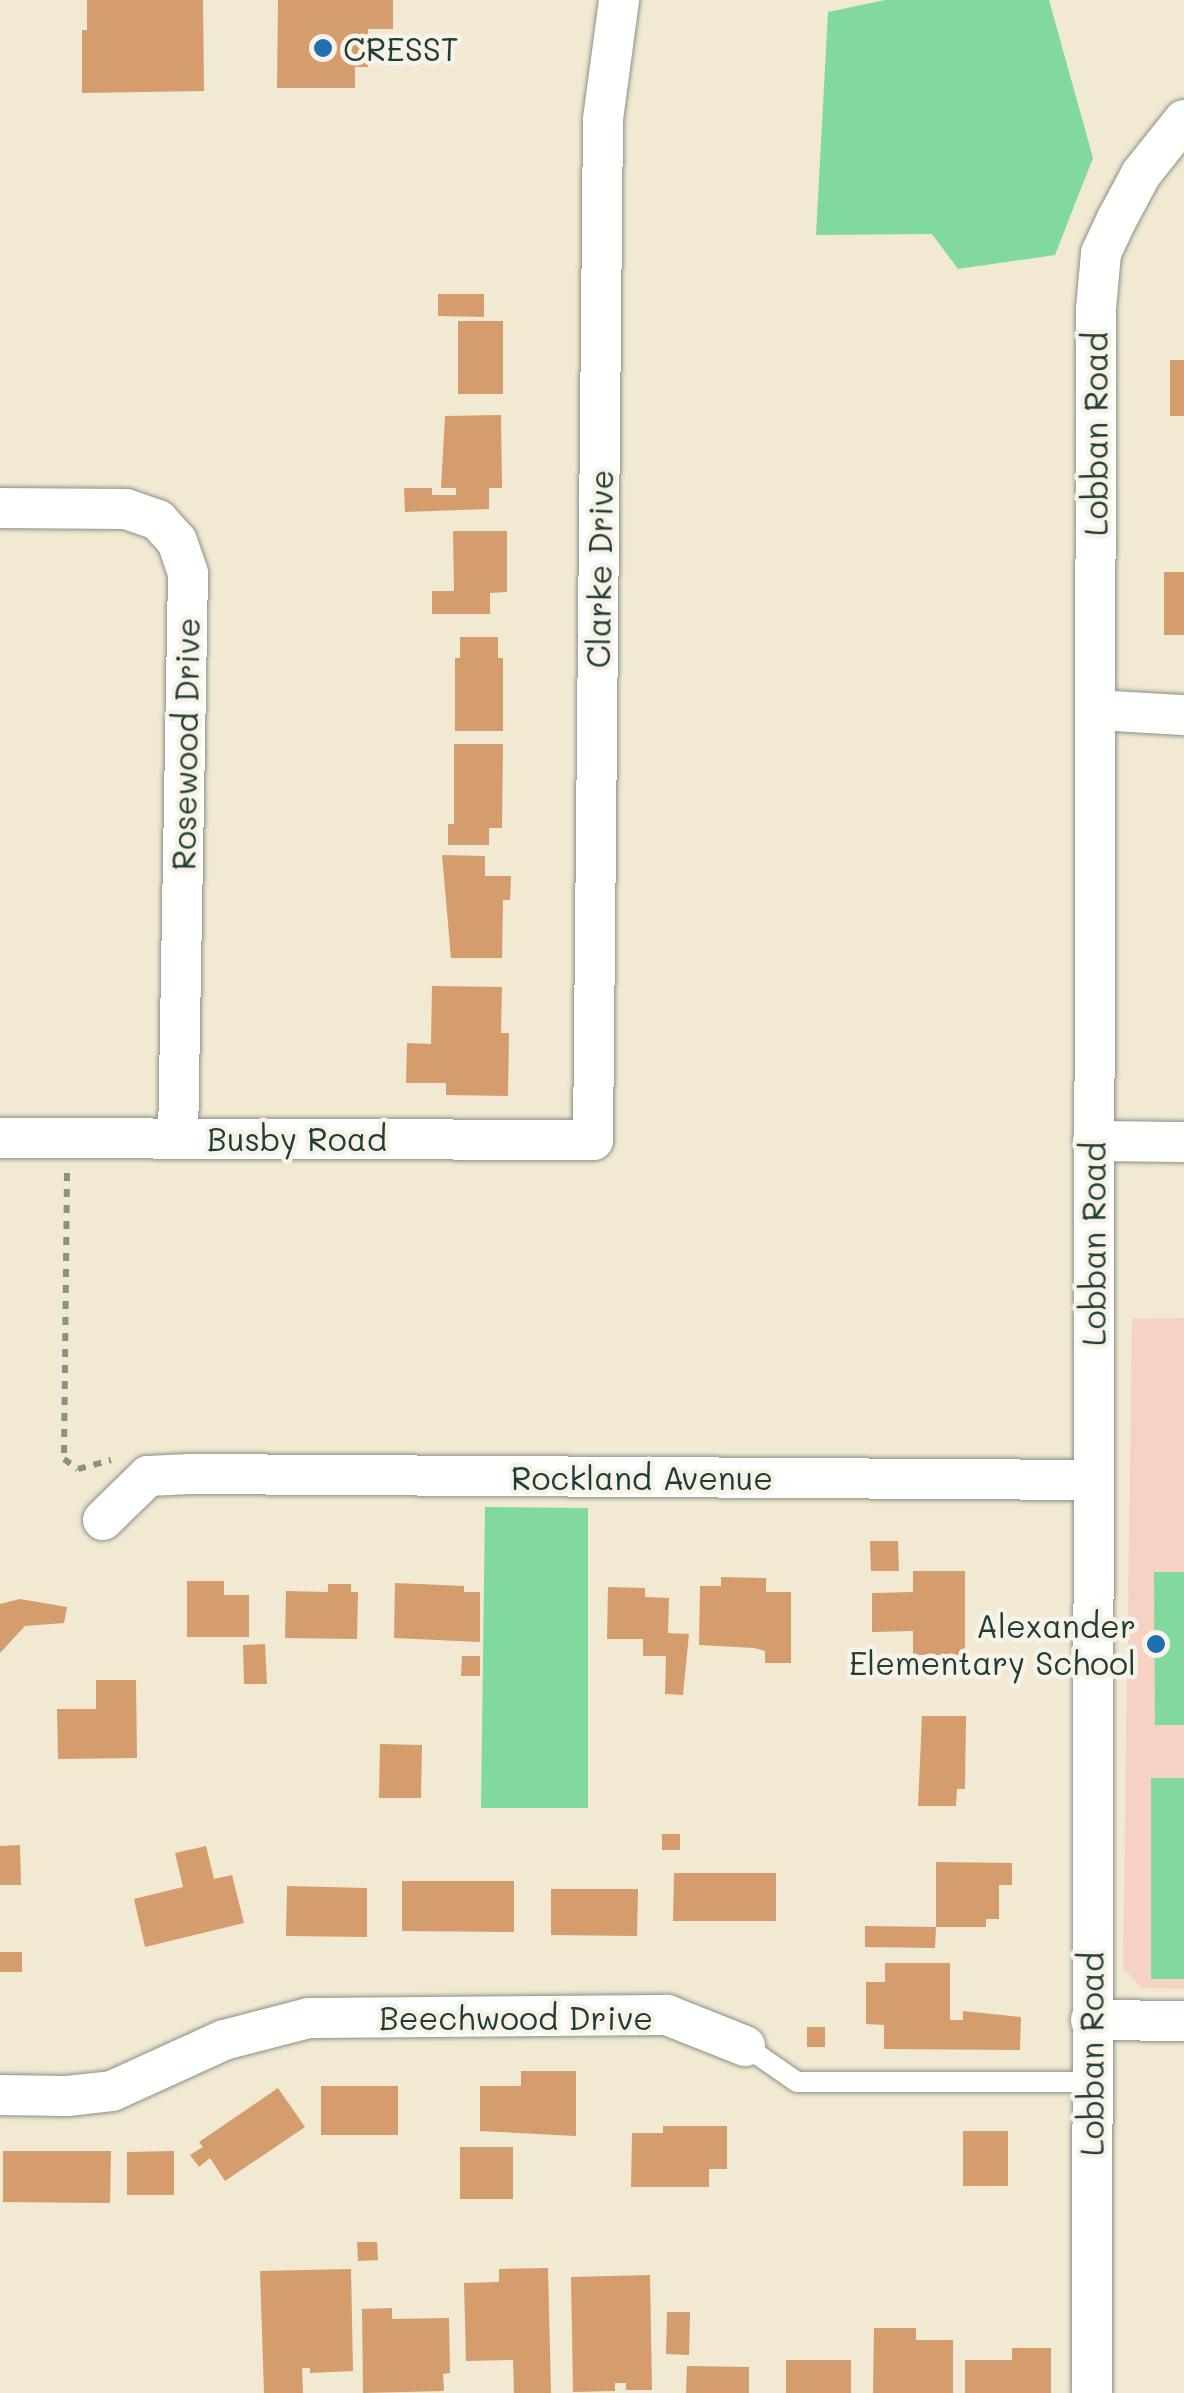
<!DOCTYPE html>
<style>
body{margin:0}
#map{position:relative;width:1184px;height:2393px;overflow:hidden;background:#f1e9d2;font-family:Mali,sans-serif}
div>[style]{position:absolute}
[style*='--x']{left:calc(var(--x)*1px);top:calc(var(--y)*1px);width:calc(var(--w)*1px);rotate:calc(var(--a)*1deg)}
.built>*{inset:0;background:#f6d2c5}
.green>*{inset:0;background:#81d99e}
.building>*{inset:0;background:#d59c6e}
.path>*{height:6px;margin-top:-3px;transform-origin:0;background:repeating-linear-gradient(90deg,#889383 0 8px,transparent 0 16px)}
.roads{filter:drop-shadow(0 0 2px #889383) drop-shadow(0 0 2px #889383)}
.lane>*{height:20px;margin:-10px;padding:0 10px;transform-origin:10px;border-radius:10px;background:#fff}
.street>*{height:40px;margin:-20px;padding:0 20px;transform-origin:20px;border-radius:20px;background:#fff}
.dots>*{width:28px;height:28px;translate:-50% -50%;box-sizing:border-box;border:5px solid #f7f3e8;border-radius:50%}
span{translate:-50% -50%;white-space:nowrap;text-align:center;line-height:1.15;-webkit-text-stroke:9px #f7f3e8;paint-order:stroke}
.poi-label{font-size:32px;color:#1f3d34}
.left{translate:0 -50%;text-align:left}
.right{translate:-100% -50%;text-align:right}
.street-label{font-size:32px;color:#1f3d34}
</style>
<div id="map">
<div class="built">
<div style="clip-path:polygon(1184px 1318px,1184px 1989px,1142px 1988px,1123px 1968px,1132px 1319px)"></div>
</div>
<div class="green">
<div style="clip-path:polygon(885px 0,1049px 0,1093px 158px,1055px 255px,958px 269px,932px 234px,816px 235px,828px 12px)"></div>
<div style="clip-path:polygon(485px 1507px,588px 1508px,588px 1808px,481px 1808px)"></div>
<div style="clip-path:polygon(1154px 1572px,1184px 1572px,1184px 1725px,1155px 1725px)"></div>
<div style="clip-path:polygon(1151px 1778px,1184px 1778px,1184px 1979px,1151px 1979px)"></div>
</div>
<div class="building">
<div style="clip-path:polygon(87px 0,203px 0,204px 91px,82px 93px,82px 30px,87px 30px)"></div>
<div style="clip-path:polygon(278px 0,393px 0,393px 29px,368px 29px,368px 67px,355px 67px,355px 88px,277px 88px)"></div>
<div style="clip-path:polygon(438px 294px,484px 294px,484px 317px,438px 316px)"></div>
<div style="clip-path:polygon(458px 321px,503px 321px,503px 394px,458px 394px)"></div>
<div style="clip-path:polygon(1170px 360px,1184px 360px,1184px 416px,1170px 416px)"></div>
<div style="clip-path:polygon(501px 415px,502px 488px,489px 488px,489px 509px,405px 512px,404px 488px,432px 488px,432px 495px,456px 495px,456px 488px,441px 488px,445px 416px)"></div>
<div style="clip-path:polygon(453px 531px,507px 531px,507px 592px,490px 593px,490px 614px,432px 614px,432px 591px,454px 591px)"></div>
<div style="clip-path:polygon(1164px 572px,1184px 572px,1184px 635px,1164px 635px)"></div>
<div style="clip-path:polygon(460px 637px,498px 637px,498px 658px,503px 658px,503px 731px,455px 731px,455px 658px,460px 658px)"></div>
<div style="clip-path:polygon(454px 744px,503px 744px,502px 828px,489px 828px,489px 845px,448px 845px,448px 824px,454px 824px)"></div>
<div style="clip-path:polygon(442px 855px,485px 856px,485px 876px,511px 876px,510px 900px,503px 900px,502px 958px,451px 958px)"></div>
<div style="clip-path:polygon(432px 986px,502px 987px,501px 1033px,509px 1033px,508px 1096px,446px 1095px,446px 1083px,406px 1083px,407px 1043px,431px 1044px)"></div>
<div style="clip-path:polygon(870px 1541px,898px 1541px,899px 1571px,871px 1571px)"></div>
<div style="clip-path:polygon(913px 1571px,965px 1571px,965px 1655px,913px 1655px,913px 1631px,872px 1632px,872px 1593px,913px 1592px)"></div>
<div style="clip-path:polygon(721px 1577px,766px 1578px,766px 1592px,791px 1592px,791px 1663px,765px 1663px,765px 1651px,754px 1648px,699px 1645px,700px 1586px,721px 1586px)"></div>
<div style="clip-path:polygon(187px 1581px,224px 1581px,224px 1595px,249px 1595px,249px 1637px,187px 1637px)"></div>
<div style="clip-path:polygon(395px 1583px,464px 1586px,464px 1592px,480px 1592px,480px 1642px,394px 1638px)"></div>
<div style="clip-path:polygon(328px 1584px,351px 1584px,351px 1592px,358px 1592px,357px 1639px,285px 1638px,286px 1591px,328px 1592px)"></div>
<div style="clip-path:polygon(608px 1587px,645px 1588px,645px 1597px,669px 1598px,668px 1633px,689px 1634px,683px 1695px,665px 1694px,666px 1656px,643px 1656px,643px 1639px,607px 1639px)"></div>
<div style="clip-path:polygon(20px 1599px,67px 1607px,64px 1623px,25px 1626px,0 1653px,0 1604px)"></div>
<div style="clip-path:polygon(265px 1644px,267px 1684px,244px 1684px,243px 1645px)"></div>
<div style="clip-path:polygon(462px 1656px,480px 1656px,480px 1676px,461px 1676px)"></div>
<div style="clip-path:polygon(917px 1664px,941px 1664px,941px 1677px,917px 1677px)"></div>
<div style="clip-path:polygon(96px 1680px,136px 1680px,137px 1758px,58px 1759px,57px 1709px,96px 1709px)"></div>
<div style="clip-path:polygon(922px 1716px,966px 1716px,965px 1789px,957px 1789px,956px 1806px,918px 1806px)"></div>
<div style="clip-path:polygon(380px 1744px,422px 1745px,421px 1798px,379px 1798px)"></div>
<div style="clip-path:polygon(662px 1834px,680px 1834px,680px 1850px,662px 1850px)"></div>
<div style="clip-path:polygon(20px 1845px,21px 1885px,0 1885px,0 1846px)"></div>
<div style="clip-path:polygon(206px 1846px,214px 1879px,232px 1875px,244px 1923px,145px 1947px,134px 1899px,183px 1887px,175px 1853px)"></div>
<div style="clip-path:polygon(936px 1862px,1012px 1863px,1012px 1885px,999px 1885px,999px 1919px,986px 1919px,986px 1927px,936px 1927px)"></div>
<div style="clip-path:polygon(674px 1873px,776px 1873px,776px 1921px,673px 1921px)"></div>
<div style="clip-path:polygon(402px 1881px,514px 1881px,514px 1932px,402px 1931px)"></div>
<div style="clip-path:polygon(287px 1886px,367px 1888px,367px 1937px,286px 1936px)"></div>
<div style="clip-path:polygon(551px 1889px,638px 1889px,637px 1936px,551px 1935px)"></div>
<div style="clip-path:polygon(865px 1926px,936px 1927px,935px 1948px,865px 1947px)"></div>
<div style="clip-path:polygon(0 1952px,22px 1952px,22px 1972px,0 1972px)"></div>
<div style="clip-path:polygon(885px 1963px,950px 1963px,950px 2020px,963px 2020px,963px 2011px,1021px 2017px,1020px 2050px,884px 2049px,884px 2025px,866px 2024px,866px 1982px,885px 1982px)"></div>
<div style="clip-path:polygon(807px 2027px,825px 2027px,825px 2047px,807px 2047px)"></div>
<div style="clip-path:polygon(521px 2071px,576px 2071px,576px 2136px,480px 2131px,480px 2086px,521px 2086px)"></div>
<div style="clip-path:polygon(321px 2086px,398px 2086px,398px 2135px,321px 2135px)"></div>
<div style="clip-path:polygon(278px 2088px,305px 2127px,225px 2181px,210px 2158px,199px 2167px,190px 2155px,203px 2147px,199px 2142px)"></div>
<div style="clip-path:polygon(663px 2126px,727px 2126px,727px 2169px,709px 2169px,709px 2187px,631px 2187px,632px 2133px,663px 2133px)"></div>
<div style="clip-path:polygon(963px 2131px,1008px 2131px,1008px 2186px,963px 2186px)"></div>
<div style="clip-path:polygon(460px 2147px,513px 2147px,513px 2199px,460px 2199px)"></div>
<div style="clip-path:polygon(3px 2151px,111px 2151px,110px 2203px,3px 2202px)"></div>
<div style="clip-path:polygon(174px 2151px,174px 2195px,127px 2195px,127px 2152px)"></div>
<div style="clip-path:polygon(357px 2242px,377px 2242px,378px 2260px,358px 2261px)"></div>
<div style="clip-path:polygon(548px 2268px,551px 2393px,514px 2393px,513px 2360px,466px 2361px,464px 2283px,499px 2282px,499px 2269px)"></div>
<div style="clip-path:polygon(351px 2269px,353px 2371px,310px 2373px,310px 2368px,302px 2368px,303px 2393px,264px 2393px,260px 2271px)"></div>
<div style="clip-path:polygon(650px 2275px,652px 2390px,626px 2390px,626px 2383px,615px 2383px,615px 2391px,573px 2392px,571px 2277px)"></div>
<div style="clip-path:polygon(392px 2308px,392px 2319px,449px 2318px,450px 2373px,443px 2374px,444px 2391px,363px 2393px,362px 2309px)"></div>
<div style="clip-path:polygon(667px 2312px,690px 2312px,689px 2355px,666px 2354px)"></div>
<div style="clip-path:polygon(874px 2328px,916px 2328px,916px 2340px,953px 2340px,953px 2393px,873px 2393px)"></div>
<div style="clip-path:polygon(1012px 2348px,1051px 2348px,1051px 2393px,965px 2393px,965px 2360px,1012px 2360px)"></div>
<div style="clip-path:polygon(786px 2360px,851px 2360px,851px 2393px,786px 2393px)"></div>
<div style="clip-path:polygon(687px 2366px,749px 2367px,749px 2393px,686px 2393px)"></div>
</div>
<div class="path">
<div style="--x:67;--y:1173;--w:286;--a:90.6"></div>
<div style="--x:64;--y:1459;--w:17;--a:36"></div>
<div style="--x:78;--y:1469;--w:34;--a:-15"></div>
</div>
<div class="roads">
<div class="lane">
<div style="--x:745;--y:2046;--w:63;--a:34.7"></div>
<div style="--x:797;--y:2082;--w:292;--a:0"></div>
</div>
<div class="street">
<div style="--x:0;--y:508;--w:126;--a:0.5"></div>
<div style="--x:126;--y:509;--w:34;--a:19"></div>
<div style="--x:158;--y:520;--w:28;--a:48"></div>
<div style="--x:177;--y:541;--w:34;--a:71"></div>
<div style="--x:188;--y:573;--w:565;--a:91.01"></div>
<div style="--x:1096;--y:710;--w:88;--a:3.3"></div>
<div style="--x:0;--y:1138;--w:593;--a:0.19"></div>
<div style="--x:593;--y:1140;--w:1021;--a:-89.44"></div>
<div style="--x:603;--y:119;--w:120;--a:-82.3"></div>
<div style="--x:1093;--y:1141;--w:91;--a:0.6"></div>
<div style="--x:103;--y:1520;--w:63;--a:-44.4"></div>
<div style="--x:148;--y:1476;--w:42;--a:-2.7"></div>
<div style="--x:190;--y:1474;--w:904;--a:0.38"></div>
<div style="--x:1091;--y:2020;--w:93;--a:0.6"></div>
<div style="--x:0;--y:2095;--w:67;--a:0.9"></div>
<div style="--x:67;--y:2096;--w:45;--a:-6.3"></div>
<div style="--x:112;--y:2091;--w:123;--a:-24.5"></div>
<div style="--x:224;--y:2040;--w:88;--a:-14.5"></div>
<div style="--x:309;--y:2018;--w:358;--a:-0.5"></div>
<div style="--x:667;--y:2015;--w:84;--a:21.7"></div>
<div style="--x:1092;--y:2393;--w:2084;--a:-89.89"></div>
<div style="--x:1096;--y:309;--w:56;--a:-84.9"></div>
<div style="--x:1101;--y:253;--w:38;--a:-65"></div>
<div style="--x:1117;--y:219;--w:51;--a:-61.9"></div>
<div style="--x:1141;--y:174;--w:69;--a:-51.5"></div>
</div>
</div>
<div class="dots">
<div style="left:323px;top:48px;background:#1f6fb2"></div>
<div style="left:1156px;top:1644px;background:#1f6fb2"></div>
</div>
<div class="poi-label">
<span class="left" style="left:343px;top:48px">CRESST</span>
<span class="right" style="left:1136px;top:1644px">Alexander<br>Elementary School</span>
</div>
<div class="street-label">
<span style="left:1095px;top:434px;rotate:-90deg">Lobban Road</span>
<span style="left:599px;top:569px;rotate:-89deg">Clarke Drive</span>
<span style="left:185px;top:744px;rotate:-89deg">Rosewood Drive</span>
<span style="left:297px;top:1138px">Busby Road</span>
<span style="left:1093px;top:1244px;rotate:-90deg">Lobban Road</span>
<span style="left:642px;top:1477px">Rockland Avenue</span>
<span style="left:516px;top:2017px">Beechwood Drive</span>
<span style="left:1091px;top:2054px;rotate:-90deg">Lobban Road</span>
</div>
</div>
